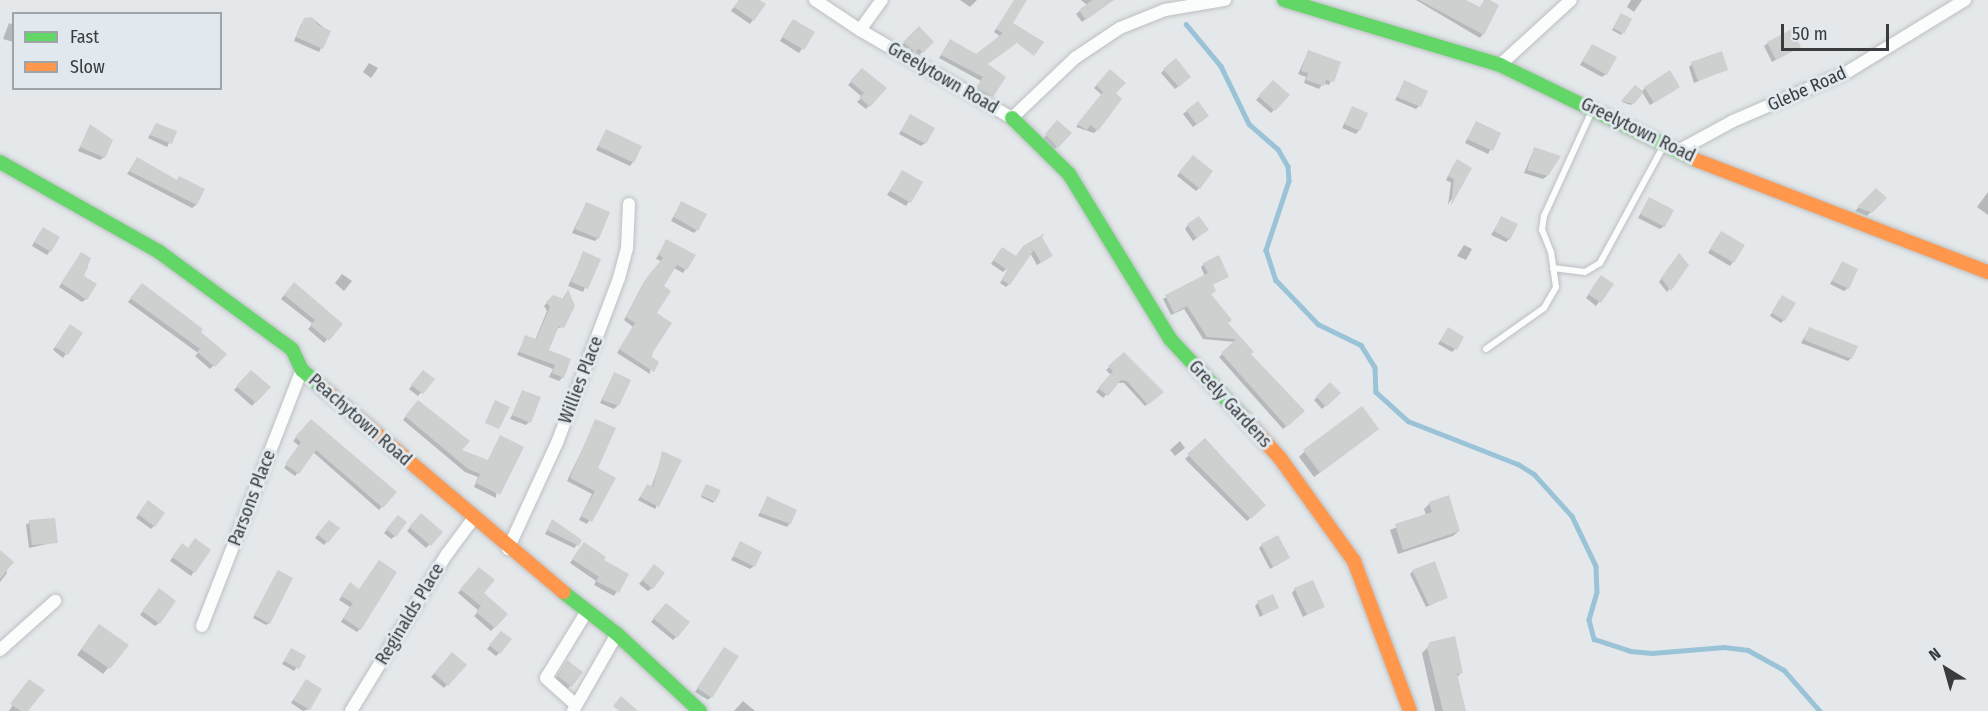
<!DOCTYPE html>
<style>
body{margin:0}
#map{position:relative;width:1988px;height:711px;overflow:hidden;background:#e4e8eb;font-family:"Fira Sans Condensed",sans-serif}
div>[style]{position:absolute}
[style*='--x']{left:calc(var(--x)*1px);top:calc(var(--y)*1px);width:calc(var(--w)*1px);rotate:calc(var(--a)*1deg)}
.shadow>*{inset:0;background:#0003}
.stream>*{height:4.5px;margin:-2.25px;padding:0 2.25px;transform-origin:2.25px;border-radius:2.25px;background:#9bc3d7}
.building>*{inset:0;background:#cecfcf}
.roads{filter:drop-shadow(0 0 2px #bdc0c2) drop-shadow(0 0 2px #bdc0c2)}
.lane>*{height:6px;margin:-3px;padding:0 3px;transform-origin:3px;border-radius:3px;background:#fbfcfc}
.street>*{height:12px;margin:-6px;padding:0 6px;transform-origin:6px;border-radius:6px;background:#fbfcfc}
.fast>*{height:14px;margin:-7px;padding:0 7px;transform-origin:7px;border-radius:7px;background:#63d668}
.slow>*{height:14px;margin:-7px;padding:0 7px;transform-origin:7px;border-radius:7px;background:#ff974d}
span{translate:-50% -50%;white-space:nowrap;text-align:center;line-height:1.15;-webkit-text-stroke:6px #e1e9ee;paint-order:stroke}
.street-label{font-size:18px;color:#393c3e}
.legend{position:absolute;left:12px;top:12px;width:210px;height:78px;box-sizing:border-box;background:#e1e9ee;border:2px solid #9ea4a8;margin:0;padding:8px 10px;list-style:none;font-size:18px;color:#393c3e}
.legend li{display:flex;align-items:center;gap:12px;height:30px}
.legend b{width:30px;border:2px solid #9ea4a8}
.north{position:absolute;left:1916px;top:639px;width:60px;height:60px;-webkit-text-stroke:4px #e1e9ee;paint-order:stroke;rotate:323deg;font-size:16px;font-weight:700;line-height:24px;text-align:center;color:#393c3e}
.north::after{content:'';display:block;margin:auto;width:21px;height:27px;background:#393c3e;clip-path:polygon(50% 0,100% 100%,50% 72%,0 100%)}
.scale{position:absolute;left:1781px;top:24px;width:108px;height:27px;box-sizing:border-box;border:3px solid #393c3e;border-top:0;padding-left:8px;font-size:18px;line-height:21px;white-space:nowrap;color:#393c3e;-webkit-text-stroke:4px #e1e9ee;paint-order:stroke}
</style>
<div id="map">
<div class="shadow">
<div style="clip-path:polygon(739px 0,757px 0,764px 4px,750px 24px,731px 11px)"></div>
<div style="clip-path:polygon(960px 0,977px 0,970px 7px)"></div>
<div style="clip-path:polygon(1081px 0,1113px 0,1082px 22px,1076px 14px,1087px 5px)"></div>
<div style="clip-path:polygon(1416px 0,1460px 0,1479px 9px,1486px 0,1483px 34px,1480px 38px)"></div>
<div style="clip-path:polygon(1631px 0,1642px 0,1634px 12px,1627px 7px)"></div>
<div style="clip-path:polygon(1012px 4px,1022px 5px,986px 64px,1004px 77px,988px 99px,974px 91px,981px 81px,939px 58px,950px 41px,976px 56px,1001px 37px,994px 32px)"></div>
<div style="clip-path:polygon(1620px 16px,1630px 19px,1621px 35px,1612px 30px)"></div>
<div style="clip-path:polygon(312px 18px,329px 32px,319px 52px,294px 41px,301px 24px)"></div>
<div style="clip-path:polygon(9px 23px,14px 25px,13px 42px,3px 39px)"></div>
<div style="clip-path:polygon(790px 24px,813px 32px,799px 53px,780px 41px)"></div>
<div style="clip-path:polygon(919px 28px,932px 42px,919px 55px,914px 51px,911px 55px,901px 46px)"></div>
<div style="clip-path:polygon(1768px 43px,1799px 47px,1772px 62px,1764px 46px)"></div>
<div style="clip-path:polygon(1592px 46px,1606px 74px,1602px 77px,1580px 65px)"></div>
<div style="clip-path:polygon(1308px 52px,1339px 63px,1329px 85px,1323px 83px,1319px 89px,1304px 83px,1306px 77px,1298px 74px)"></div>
<div style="clip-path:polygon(369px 63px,378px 68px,371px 78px,363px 72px)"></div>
<div style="clip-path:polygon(1692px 64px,1726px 69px,1694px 83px,1689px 67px)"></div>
<div style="clip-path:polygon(862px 70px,885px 88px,866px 109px,857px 102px,862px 97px,848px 85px)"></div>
<div style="clip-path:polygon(1164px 70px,1186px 80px,1175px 89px,1161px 73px)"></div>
<div style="clip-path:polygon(1110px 71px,1114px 94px,1097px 130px,1094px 133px,1076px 127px,1102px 95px,1094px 88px)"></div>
<div style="clip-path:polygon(1273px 82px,1288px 95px,1271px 113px,1256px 100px)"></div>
<div style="clip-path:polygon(1405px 82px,1419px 106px,1416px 109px,1395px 100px)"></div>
<div style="clip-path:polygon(1635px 87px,1641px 92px,1645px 88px,1675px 90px,1650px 105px,1642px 92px,1631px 105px,1622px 102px)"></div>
<div style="clip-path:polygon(1197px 103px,1204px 119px,1193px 127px,1183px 114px)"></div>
<div style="clip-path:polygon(1352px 108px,1359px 130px,1356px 134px,1342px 128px)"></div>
<div style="clip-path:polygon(910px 116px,925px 143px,921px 146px,899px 134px)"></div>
<div style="clip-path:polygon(1057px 123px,1069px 133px,1054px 150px,1043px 139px)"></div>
<div style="clip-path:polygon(1476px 123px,1499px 134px,1488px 154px,1465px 143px)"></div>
<div style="clip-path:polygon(156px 124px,175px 132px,167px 147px,148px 138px)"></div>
<div style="clip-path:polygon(90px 126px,104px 157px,100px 160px,78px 151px)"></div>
<div style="clip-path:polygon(606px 131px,633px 162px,630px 166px,596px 150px)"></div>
<div style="clip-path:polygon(1534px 149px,1547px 176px,1543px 179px,1524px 173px)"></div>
<div style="clip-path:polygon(137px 159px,176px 181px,203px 189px,196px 205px,192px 208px,127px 174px)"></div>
<div style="clip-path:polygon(1190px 160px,1199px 188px,1196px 191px,1177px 176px)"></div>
<div style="clip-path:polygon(1454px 164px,1470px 168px,1448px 205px,1451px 183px,1446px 180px)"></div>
<div style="clip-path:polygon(902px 172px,921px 183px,906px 206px,887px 195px)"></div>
<div style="clip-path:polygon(1876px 190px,1885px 198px,1867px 216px,1855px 211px)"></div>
<div style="clip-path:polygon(1988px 192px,1988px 215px,1977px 207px)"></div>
<div style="clip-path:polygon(1649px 199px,1664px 226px,1660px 229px,1638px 218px)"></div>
<div style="clip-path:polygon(681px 203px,697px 230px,694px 233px,671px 221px)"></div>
<div style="clip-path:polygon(586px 204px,598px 238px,595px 241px,572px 233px)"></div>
<div style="clip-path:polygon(1501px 218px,1509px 239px,1506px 242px,1491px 235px)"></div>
<div style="clip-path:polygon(1188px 225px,1207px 230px,1193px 241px,1185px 229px)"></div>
<div style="clip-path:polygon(40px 232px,50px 251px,47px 255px,32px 246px)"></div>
<div style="clip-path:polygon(1718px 236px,1733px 262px,1730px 266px,1708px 253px)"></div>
<div style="clip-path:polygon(1041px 238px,1051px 256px,1037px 265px,1030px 253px,1009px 284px,1006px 287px,1000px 283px,1010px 266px,1003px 272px,991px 264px,999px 252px,1016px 258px)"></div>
<div style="clip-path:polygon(666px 241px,694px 256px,683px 273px,674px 268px,662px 286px,655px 313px,650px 374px,617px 353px,633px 327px,624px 320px,644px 282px,661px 261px,656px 259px)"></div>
<div style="clip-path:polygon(1464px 245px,1472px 249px,1466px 260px,1457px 256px)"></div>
<div style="clip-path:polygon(584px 253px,599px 259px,583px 292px,568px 286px)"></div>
<div style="clip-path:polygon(81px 254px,88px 267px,82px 276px,86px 299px,82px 302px,59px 287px)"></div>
<div style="clip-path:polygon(1676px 258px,1687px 265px,1667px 292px,1659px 282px)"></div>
<div style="clip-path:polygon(1842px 263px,1848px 288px,1844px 291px,1830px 284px)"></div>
<div style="clip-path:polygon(1204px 264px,1227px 277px,1212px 285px,1215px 291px,1210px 295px,1227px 324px,1249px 354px,1303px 411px,1283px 429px,1219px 357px,1235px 342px,1203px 339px,1184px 309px,1171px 315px,1163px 299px,1205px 277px,1201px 267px)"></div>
<div style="clip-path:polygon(342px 274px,352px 281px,344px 291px,335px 283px)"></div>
<div style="clip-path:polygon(1598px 280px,1612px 285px,1596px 306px,1586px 298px)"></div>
<div style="clip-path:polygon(139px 288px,224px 354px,210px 369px,195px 356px,198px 353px,128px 302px)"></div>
<div style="clip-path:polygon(290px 288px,341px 324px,324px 343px,308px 329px,313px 324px,281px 299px)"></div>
<div style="clip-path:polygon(567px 292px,562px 327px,556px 329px,548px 351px,563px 377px,559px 381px,549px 377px,553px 369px,517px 355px,526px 336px,535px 340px,547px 311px,544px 306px,553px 296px,562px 300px)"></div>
<div style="clip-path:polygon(1779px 300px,1784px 320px,1781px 323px,1770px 316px)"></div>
<div style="clip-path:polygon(67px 329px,81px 333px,63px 358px,53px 350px)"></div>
<div style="clip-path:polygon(1448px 329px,1455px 349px,1452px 352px,1438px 344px)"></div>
<div style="clip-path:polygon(1809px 329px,1851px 358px,1848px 361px,1801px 343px)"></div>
<div style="clip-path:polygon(1124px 354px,1162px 391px,1145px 406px,1124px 383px,1117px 383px,1103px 398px,1096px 392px,1111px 375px,1106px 370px)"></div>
<div style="clip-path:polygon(251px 372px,268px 387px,252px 406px,234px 390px)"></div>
<div style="clip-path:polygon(614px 374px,618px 405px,614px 409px,600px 403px)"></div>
<div style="clip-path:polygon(420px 375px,433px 379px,418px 396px,409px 389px)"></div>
<div style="clip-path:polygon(1330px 384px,1339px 393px,1322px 409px,1314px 400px)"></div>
<div style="clip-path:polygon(523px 392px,529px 422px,526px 425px,510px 419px)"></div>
<div style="clip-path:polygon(415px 405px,460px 451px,487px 462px,500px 437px,496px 498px,474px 487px,478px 477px,465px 472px,403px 420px)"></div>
<div style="clip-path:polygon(311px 421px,395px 492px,379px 510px,313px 452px,295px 476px,284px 468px,299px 446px,293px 441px)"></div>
<div style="clip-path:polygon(596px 421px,596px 469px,614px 478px,587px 524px,579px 520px,592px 494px,567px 481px)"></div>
<div style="clip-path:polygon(1372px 434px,1314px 477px,1299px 457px,1304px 452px)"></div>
<div style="clip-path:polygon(1205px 440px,1264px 505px,1247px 521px,1185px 459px)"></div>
<div style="clip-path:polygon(1180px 441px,1185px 448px,1175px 456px,1170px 450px)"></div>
<div style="clip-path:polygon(663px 453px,680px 461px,655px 509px,638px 500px,645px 489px,651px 488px)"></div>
<div style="clip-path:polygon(705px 487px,714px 501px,713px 503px,701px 497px)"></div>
<div style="clip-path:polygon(767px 498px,790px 523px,787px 527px,758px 516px)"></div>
<div style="clip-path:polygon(1430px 503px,1459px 531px,1453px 536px,1398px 554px,1390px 530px,1426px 515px,1424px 509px)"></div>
<div style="clip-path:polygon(145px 505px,154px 526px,151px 529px,136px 518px)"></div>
<div style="clip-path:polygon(421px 515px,441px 532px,426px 548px,407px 531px)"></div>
<div style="clip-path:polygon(395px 520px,395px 536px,391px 539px,384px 533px)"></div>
<div style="clip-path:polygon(552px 521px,577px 545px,574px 548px,545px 534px)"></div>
<div style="clip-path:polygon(30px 522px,56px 542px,29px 548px,26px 525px)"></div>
<div style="clip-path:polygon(326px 525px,327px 542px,324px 545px,315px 538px)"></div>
<div style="clip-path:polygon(741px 543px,754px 566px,750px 569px,731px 560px)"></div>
<div style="clip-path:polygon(1262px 545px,1289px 558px,1270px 569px,1259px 548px)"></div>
<div style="clip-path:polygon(581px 547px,627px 574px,614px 596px,594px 585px,596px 581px,570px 563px)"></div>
<div style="clip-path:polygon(178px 549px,188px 549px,209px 550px,191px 576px,170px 561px)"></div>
<div style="clip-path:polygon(0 552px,7px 573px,0 582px)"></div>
<div style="clip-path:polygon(651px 569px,652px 588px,648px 591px,639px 584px)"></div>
<div style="clip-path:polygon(1413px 571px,1446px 598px,1426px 607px,1410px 574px)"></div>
<div style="clip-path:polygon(476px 572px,482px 593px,506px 614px,491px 631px,474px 616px,479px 611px,458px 593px)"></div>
<div style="clip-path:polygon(276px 574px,269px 623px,266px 625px,253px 618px)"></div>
<div style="clip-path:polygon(347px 588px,359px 590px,360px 629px,357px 632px,341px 622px,350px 607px,339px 600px)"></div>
<div style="clip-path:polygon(1295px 589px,1323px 606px,1303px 617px,1292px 593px)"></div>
<div style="clip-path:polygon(156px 593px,159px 623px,155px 626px,140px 615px)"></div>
<div style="clip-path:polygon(1258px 603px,1277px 607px,1260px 617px,1255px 606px)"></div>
<div style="clip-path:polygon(663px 608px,676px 637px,673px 640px,651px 622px)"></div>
<div style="clip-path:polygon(94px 631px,127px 646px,103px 674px,77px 655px)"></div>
<div style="clip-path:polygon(498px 636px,499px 653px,496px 656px,487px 649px)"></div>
<div style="clip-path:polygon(1431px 644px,1462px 672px,1457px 677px,1465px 711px,1435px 711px,1422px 653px)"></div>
<div style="clip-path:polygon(724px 649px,711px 697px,708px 700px,695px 692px)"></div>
<div style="clip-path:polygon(291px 650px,304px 657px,294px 671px,282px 664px)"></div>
<div style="clip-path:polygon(452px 654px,464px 665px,444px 688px,431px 677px)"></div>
<div style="clip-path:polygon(567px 662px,570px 686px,567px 689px,555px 679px)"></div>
<div style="clip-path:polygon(306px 681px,309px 709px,303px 711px,291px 703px)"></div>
<div style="clip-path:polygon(26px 684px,26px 711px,9px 711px)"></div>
<div style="clip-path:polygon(743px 701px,755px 711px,734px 711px)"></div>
</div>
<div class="stream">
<div style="--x:1186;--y:24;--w:55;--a:50.2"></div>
<div style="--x:1221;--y:66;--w:64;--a:64.2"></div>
<div style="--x:1249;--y:124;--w:38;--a:41"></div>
<div style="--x:1278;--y:149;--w:20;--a:60"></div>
<div style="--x:1288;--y:166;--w:15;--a:86"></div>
<div style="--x:1289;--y:181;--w:73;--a:108.4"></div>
<div style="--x:1266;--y:250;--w:32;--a:72"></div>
<div style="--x:1276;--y:280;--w:61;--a:46.3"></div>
<div style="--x:1318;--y:324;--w:48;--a:26"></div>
<div style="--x:1361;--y:345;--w:26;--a:58"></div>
<div style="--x:1375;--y:367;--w:25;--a:88"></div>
<div style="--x:1376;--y:392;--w:43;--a:42.2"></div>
<div style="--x:1408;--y:421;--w:118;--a:21.4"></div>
<div style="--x:1518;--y:464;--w:19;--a:32"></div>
<div style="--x:1534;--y:474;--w:57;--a:47.9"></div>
<div style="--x:1572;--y:516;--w:55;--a:64.4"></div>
<div style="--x:1596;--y:566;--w:26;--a:88"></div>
<div style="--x:1597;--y:592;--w:29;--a:106"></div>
<div style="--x:1589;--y:620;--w:20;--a:75"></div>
<div style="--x:1594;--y:639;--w:38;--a:18"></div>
<div style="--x:1630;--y:651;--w:22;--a:5"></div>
<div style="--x:1652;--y:653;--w:72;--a:-4.8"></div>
<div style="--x:1724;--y:647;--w:24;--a:7"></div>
<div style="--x:1748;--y:650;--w:41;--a:29.1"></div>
<div style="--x:1784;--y:670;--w:55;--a:48.7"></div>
</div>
<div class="building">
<div style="clip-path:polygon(739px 0,760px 0,766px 4px,754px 21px,734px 7px)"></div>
<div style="clip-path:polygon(1014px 0,1027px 0,1013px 23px,1044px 42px,1034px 56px,1017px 43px,988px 64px,1006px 77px,993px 97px,976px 88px,983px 77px,941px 55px,950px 39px,976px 54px,1003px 33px,996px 29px)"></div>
<div style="clip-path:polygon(1092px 0,1114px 0,1086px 20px,1079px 10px)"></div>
<div style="clip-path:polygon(1419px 0,1466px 0,1480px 7px,1484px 0,1490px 0,1499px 5px,1484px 35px)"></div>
<div style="clip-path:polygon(1621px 13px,1632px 19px,1624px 34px,1613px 28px)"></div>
<div style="clip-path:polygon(312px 17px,318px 25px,331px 31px,323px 49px,296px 37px,304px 18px)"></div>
<div style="clip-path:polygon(793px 19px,815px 32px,804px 50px,782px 37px)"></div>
<div style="clip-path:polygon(919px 26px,934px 42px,923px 53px,919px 49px,915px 52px,903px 42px)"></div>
<div style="clip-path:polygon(1792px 29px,1801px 47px,1776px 60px,1767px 42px)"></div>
<div style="clip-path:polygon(1592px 44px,1617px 57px,1607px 75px,1582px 61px)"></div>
<div style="clip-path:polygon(1308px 50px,1341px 62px,1334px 82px,1326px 80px,1324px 86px,1306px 80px,1308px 73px,1301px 71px)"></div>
<div style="clip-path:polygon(1722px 51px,1728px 70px,1698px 81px,1691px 62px)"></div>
<div style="clip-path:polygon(1176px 58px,1191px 77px,1179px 87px,1163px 69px)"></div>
<div style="clip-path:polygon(862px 68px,887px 88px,870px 107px,859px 97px,864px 93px,850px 81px)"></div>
<div style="clip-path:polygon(1110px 69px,1126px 83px,1116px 93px,1122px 99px,1098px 131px,1090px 125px,1087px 130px,1077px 124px,1103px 92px,1096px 85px)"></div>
<div style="clip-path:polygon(1670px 70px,1680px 87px,1654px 103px,1644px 87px)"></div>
<div style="clip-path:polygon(1273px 80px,1290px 95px,1275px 111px,1258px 96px)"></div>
<div style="clip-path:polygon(1404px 80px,1428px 91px,1421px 107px,1397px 97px)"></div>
<div style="clip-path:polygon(1635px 85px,1644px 92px,1634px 104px,1621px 101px)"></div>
<div style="clip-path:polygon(1198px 101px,1209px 116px,1197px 125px,1186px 110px)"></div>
<div style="clip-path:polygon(1352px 106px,1368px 113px,1360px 131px,1344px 124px)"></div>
<div style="clip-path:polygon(910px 114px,935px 128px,926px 144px,901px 131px)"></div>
<div style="clip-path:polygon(1057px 120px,1072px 133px,1058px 148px,1045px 134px)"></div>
<div style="clip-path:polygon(1476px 121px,1501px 133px,1493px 151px,1467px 139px)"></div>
<div style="clip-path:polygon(156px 123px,177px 131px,172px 144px,150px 135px)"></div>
<div style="clip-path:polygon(90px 124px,113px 140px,105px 158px,80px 147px)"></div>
<div style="clip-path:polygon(606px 129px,642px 146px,634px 163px,598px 146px)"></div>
<div style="clip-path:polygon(1534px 147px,1561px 156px,1548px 176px,1527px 170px)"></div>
<div style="clip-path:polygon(1193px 155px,1213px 171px,1200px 189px,1179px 172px)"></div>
<div style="clip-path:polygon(137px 157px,177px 180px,179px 176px,205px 189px,197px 205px,129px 171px)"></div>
<div style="clip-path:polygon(1457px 159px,1472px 168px,1451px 206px,1454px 179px,1448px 176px)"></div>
<div style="clip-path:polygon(902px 170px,923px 182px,911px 203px,890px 191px)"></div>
<div style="clip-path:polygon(1876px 188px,1887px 198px,1872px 213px,1857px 207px)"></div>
<div style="clip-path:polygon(1649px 197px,1674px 210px,1665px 227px,1640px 214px)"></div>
<div style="clip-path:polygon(681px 201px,707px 214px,698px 231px,674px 217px)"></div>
<div style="clip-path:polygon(586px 202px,610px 212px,599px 239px,575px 229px)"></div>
<div style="clip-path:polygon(1199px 216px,1209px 230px,1196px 238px,1187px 224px)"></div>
<div style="clip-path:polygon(1501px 216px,1518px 224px,1510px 240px,1494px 231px)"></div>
<div style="clip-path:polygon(43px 227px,60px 237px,51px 252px,34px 242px)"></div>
<div style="clip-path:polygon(1721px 231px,1745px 245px,1734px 263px,1710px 249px)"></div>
<div style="clip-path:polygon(1045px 233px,1042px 237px,1053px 256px,1041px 263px,1034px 250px,1010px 285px,1002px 280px,1010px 267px,1007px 270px,993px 260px,1002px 247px,1016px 256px,1023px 246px)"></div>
<div style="clip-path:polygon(666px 239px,696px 255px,687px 270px,677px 265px,664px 286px,671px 291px,657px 313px,672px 323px,653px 352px,652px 357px,659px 362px,654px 372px,619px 349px,635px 323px,626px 317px,647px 277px,663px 258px,659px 255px)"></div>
<div style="clip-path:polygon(583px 251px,601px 259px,588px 289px,571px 282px)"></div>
<div style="clip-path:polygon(81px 252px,91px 258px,84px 276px,97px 284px,87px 300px,61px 283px)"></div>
<div style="clip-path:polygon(1679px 253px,1689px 265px,1671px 291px,1661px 278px)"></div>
<div style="clip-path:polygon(1219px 255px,1229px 277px,1213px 284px,1216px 291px,1211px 294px,1232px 320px,1228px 323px,1254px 352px,1251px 354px,1305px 411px,1287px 427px,1221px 353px,1236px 339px,1207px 337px,1187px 306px,1174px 313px,1165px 295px,1208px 273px,1203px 263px)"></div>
<div style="clip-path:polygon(1842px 261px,1858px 269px,1849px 289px,1832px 281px)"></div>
<div style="clip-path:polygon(1601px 275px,1614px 284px,1601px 303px,1588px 294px)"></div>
<div style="clip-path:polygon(294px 282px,343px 324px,329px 341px,310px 325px,315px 320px,284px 295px)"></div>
<div style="clip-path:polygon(142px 283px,203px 329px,201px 332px,227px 354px,215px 367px,197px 352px,200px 349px,130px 298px)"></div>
<div style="clip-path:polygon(568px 289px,575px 306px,564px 328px,559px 326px,549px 350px,571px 359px,564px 378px,552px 373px,555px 365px,519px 352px,525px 335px,536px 339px,550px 307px,546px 302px,553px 295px,564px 299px)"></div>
<div style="clip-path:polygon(1782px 295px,1796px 303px,1785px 321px,1772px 313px)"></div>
<div style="clip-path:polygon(70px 324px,83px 333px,68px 355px,55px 347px)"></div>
<div style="clip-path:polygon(1448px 327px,1464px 337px,1457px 350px,1440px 341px)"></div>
<div style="clip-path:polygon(1809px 327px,1858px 346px,1852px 359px,1804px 340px)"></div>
<div style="clip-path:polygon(1124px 352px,1164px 392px,1148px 405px,1127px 381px,1121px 380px,1108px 396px,1098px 388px,1113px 371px,1108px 366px)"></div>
<div style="clip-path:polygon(251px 370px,271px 387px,256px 403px,236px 386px)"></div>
<div style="clip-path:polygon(423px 370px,435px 379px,423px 394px,411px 385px)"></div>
<div style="clip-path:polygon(614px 372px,631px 380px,619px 406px,602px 400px)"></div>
<div style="clip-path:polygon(1330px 382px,1341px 393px,1326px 407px,1316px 396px)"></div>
<div style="clip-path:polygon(522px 390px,541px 397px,531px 423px,512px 415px)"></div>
<div style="clip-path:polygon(418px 400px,470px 441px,462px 450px,488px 460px,500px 435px,524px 447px,500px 495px,476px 483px,480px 474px,468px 469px,405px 416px)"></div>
<div style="clip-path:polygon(495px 400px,510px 407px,499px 429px,485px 423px)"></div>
<div style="clip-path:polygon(1362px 406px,1379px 429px,1320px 473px,1303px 450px)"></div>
<div style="clip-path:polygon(311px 419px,397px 492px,383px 508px,316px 450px,299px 474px,285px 464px,301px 442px,295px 437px)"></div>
<div style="clip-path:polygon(595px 419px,616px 428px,598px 468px,616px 478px,592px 522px,581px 516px,595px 491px,570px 478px)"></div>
<div style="clip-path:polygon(1205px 438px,1266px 505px,1251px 519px,1187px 454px)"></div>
<div style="clip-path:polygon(662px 451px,682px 460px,659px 507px,640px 497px,647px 484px,653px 487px)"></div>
<div style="clip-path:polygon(706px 484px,721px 490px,715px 502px,701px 495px)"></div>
<div style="clip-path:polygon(1449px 495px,1460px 531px,1403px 550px,1395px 524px,1432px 512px,1429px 502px)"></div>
<div style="clip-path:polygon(767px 496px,797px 510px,791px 524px,760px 513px)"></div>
<div style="clip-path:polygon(148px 500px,165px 513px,155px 527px,138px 514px)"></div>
<div style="clip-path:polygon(421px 513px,443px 532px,431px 546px,409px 527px)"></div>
<div style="clip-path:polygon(398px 515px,407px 522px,396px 537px,386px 529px)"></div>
<div style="clip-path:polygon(55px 518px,58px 543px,32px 545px,29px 520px)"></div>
<div style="clip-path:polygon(552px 519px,582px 540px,579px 546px,547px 530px)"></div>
<div style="clip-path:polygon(329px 520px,340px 528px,328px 543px,317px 534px)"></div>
<div style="clip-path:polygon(1278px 535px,1290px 558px,1273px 567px,1261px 544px)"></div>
<div style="clip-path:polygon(195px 538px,211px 550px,195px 573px,172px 557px,182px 543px,188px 548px)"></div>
<div style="clip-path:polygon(740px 541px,762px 552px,755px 567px,733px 556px)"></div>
<div style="clip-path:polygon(584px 542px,606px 557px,604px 560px,629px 574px,619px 593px,596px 581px,599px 577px,572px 559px)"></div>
<div style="clip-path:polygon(0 550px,14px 562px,0 579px)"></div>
<div style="clip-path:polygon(379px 560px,397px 572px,361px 630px,343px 618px,353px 603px,341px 596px,350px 582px,359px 589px)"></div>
<div style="clip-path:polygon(1435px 561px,1448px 598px,1429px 605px,1412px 570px)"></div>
<div style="clip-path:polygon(654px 564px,665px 573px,653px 589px,642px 580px)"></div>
<div style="clip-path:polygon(479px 567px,495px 580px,484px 593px,508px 614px,495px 628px,476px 612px,481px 606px,460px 589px)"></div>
<div style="clip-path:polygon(278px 570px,293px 578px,270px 624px,254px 615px)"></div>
<div style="clip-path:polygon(1313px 580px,1325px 607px,1307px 615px,1294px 588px)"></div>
<div style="clip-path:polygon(159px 588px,176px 601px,160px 624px,142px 611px)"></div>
<div style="clip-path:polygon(1273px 594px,1279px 608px,1263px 615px,1257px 601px)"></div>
<div style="clip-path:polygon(666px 603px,690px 622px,677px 638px,653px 618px)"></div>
<div style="clip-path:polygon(99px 624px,129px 645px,110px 669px,81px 649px)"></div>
<div style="clip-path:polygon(501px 631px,512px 639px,500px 654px,489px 645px)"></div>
<div style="clip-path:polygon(1455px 636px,1463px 673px,1457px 674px,1466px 711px,1443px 711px,1427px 647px,1430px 642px)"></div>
<div style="clip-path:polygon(724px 647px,739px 656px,712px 698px,697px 688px)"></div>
<div style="clip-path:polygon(291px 648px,306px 656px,299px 669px,284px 661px)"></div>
<div style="clip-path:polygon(452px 652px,467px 665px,448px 686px,434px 673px)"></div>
<div style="clip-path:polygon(567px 660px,583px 672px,572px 687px,557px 676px)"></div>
<div style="clip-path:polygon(29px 679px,45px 690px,28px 711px,21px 711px,10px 704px)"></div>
<div style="clip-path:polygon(306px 679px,322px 689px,310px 710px,293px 700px)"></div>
<div style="clip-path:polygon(621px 696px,638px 711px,619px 711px,613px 706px)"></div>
</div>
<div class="roads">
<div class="lane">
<div style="--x:1553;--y:268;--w:32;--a:7"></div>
<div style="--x:1585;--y:272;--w:17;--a:-31"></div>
<div style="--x:1600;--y:263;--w:130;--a:-61.5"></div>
<div style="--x:1486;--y:349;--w:71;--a:-35.3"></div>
<div style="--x:1544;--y:308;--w:24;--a:-60"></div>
<div style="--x:1556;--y:287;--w:35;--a:-98"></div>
<div style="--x:1551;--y:252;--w:24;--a:-112"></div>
<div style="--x:1542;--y:230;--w:14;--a:-82"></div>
<div style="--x:1544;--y:216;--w:113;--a:-65.5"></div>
</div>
<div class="street">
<div style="--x:815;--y:0;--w:54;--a:33.7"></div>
<div style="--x:860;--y:30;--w:176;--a:30.1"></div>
<div style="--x:1012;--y:118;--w:87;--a:-43.6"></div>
<div style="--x:1075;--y:58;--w:54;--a:-33.7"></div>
<div style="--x:1120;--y:28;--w:48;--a:-21.8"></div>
<div style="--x:1165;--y:10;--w:61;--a:-9.5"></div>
<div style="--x:860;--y:30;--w:37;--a:-54"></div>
<div style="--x:1500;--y:65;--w:96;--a:-42.5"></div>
<div style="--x:1676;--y:152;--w:65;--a:-28.5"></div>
<div style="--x:1733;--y:121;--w:126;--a:-23.3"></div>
<div style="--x:1849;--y:71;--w:136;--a:-31.5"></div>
<div style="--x:508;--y:549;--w:117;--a:-65.2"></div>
<div style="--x:557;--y:443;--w:176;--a:-69.4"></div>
<div style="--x:619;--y:278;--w:31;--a:-75"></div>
<div style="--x:627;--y:248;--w:44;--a:-87.4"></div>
<div style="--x:202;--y:626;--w:275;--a:-68.7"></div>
<div style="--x:0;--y:650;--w:74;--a:-41.7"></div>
<div style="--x:576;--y:705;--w:40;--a:-138"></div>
<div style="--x:546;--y:678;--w:79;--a:-58.5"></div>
<div style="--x:351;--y:711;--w:184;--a:-58.6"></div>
<div style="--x:447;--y:554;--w:44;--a:-53.4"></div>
<div style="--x:573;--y:711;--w:89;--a:-60.3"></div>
</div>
<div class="fast">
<div style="--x:1284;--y:0;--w:226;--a:16.7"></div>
<div style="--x:1500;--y:65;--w:218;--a:25.9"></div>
<div style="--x:1012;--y:118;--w:80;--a:44.5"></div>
<div style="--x:1069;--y:174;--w:193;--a:58.5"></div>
<div style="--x:1170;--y:339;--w:105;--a:46.9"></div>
<div style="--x:0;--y:162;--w:181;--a:29.4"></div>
<div style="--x:158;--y:251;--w:166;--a:36.2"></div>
<div style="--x:292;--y:349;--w:23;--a:65"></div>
<div style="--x:302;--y:370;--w:29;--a:41"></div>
<div style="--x:563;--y:592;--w:68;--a:37.9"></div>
<div style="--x:617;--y:634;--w:113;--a:42.9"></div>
</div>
<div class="slow">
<div style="--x:1696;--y:160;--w:313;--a:21"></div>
<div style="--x:324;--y:389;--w:314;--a:40.3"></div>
<div style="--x:1242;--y:416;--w:57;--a:47.9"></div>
<div style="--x:1280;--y:458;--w:127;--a:54.3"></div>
<div style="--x:1354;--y:561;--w:160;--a:69.5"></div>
</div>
</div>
<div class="street-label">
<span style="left:943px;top:78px;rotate:30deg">Greelytown Road</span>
<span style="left:1807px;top:89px;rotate:-24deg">Glebe Road</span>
<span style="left:1638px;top:130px;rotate:26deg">Greelytown Road</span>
<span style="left:581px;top:380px;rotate:-69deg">Willies Place</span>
<span style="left:1230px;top:404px;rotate:47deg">Greely Gardens</span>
<span style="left:360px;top:420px;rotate:41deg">Peachytown Road</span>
<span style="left:252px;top:498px;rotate:-69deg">Parsons Place</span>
<span style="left:410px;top:614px;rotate:-59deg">Reginalds Place</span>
</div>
<ul class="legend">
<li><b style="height:8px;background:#63d668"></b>Fast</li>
<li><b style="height:8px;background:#ff974d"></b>Slow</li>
</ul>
<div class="north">N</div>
<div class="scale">50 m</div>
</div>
